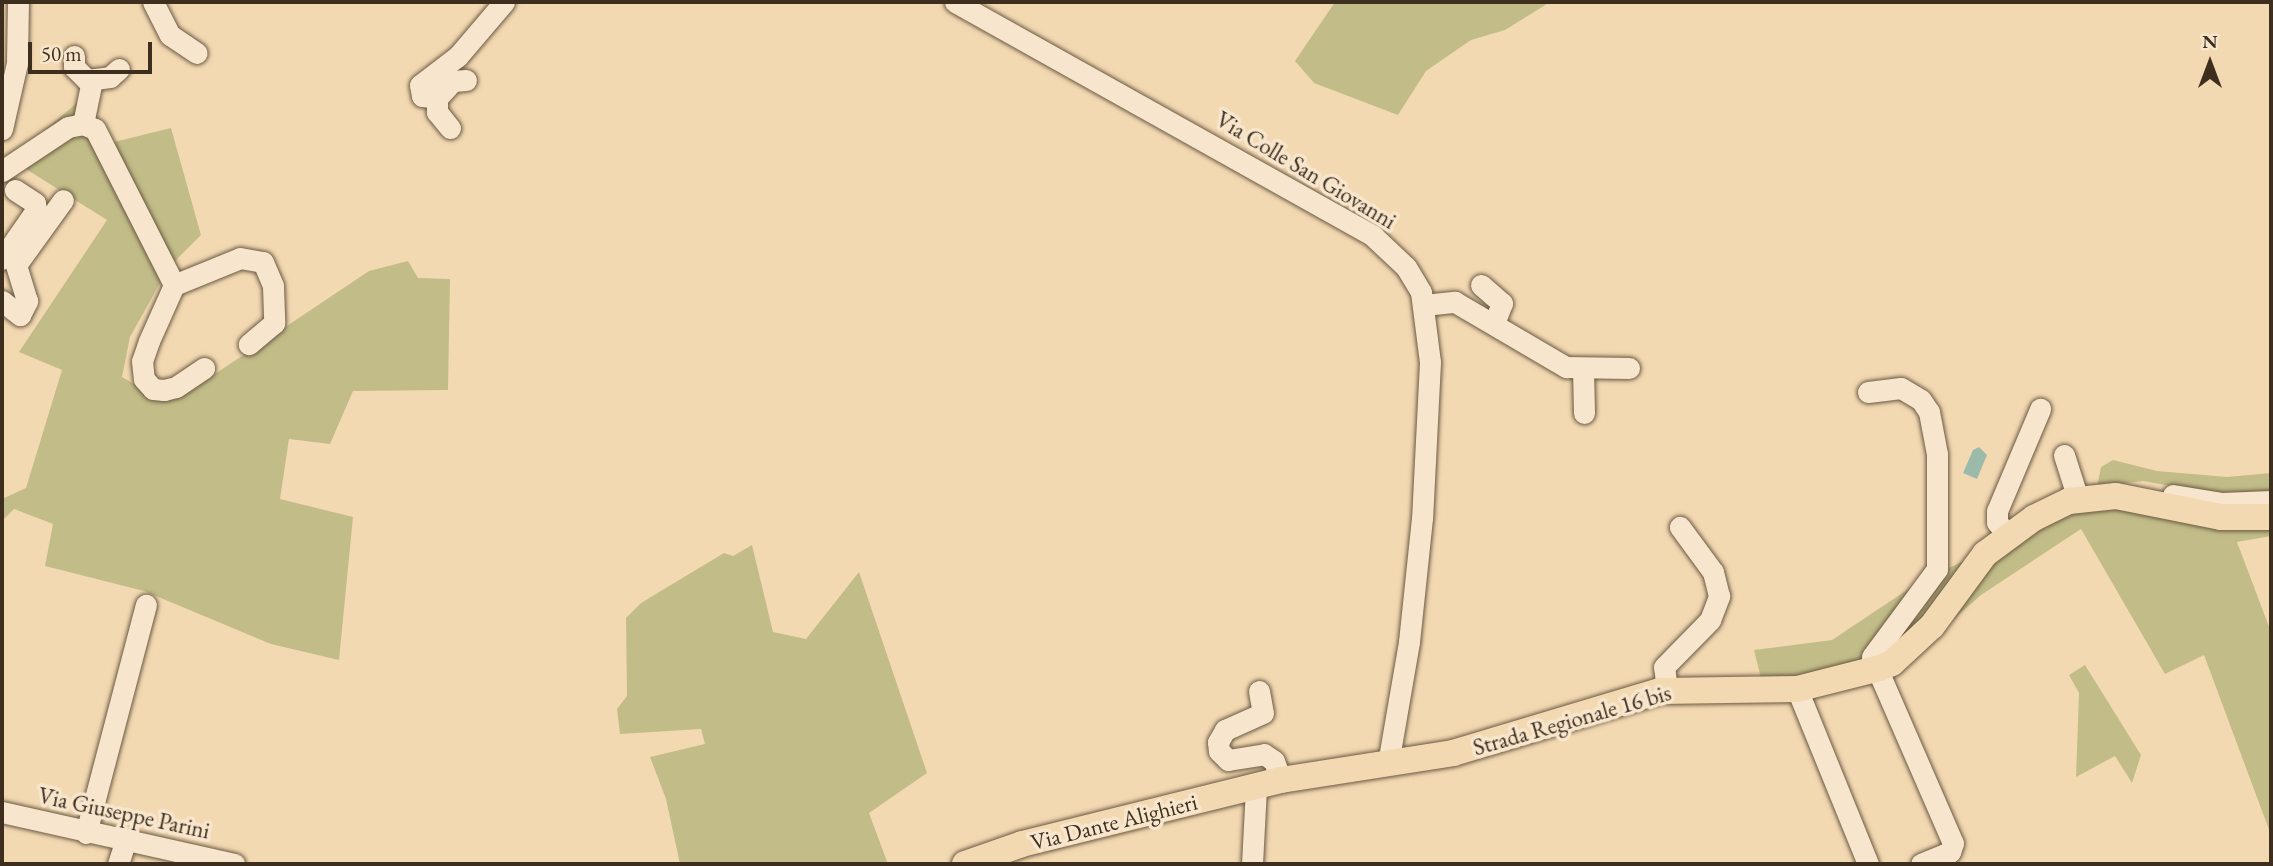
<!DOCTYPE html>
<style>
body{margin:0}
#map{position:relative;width:2273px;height:866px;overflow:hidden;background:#f3d9b2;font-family:"EB Garamond",serif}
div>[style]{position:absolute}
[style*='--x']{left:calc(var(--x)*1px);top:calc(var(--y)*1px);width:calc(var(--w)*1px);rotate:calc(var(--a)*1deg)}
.green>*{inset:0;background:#c2bd88}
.water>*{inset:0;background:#9cbaa9}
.roads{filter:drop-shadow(0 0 2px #6a5942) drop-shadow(0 0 2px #6a5942)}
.minor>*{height:21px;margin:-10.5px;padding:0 10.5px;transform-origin:10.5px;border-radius:10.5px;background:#f7e6cd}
.major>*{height:26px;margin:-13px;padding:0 13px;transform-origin:13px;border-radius:13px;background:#f3d9b2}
span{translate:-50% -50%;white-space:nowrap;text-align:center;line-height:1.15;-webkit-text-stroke:7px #f7e6cd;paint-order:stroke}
.street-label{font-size:23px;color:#3d2e1d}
.frame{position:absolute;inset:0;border:4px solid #3d2e1d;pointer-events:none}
.north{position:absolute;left:2175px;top:28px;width:70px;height:70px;-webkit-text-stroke:5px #f7e6cd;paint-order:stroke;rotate:0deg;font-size:19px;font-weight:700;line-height:28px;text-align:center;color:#3d2e1d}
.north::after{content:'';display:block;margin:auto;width:24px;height:32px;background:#3d2e1d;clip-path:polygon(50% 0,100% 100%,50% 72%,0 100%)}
.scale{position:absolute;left:28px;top:42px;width:124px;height:32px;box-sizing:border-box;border:4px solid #3d2e1d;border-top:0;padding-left:9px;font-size:21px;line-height:24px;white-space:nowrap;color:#3d2e1d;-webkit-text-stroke:5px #f7e6cd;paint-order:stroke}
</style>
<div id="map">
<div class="green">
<div style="clip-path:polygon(1335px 2px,1550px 2px,1505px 30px,1471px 40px,1426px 71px,1398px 115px,1314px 83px,1295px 61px)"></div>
<div style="clip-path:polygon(83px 98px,114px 142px,171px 128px,201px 235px,169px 267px,130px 337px,122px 377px,157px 397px,203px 382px,369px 271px,408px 261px,418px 278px,450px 279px,448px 390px,353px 391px,330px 444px,289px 439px,280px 499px,353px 517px,339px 660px,271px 644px,144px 591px,45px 566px,53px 524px,14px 509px,2px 521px,2px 499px,26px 488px,62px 370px,19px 352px,107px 220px,10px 159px)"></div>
<div style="clip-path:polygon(2113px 460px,2157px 471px,2227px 477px,2271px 473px,2271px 492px,2221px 495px,2143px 481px,2097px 487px,2101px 467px)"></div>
<div style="clip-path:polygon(2103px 506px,2271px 523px,2271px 536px,2237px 542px,2271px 632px,2271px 835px,2204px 655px,2165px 674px,2081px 529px,1981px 595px,1929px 641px,1876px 676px,1761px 678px,1754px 650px,1832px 640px,1922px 580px,2077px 510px)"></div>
<div style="clip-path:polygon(752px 545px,773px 632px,806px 639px,859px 572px,927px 773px,869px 813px,888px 864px,680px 864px,666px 799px,650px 757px,705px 744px,701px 729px,620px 734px,617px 709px,627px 696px,626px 618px,641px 603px,724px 553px,733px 556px)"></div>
<div style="clip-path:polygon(2085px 665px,2141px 755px,2132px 783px,2115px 756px,2076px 777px,2079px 693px,2069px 675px)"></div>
</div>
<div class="water">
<div style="clip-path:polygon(1979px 447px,1987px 455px,1977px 479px,1963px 473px,1973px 450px)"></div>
</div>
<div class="roads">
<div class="minor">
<div style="--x:153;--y:2;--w:37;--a:63"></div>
<div style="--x:170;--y:35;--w:32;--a:34"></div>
<div style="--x:955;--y:2;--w:479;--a:29.2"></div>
<div style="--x:1373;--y:236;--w:45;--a:43.2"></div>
<div style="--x:1406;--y:267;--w:29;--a:59"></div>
<div style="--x:1421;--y:292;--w:71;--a:82.7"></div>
<div style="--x:1430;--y:362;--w:156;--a:92.9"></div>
<div style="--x:1422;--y:518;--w:125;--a:96"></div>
<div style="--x:1409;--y:642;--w:123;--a:99.8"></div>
<div style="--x:74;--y:56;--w:11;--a:90"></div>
<div style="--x:74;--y:67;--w:18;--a:45"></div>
<div style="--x:87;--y:80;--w:23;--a:-7"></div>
<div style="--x:110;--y:77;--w:12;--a:-42"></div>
<div style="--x:437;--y:98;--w:15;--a:-172"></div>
<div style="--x:422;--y:96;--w:11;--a:-100"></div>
<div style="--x:420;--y:85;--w:48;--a:-37.3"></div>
<div style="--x:458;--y:56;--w:71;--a:-49.6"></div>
<div style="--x:83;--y:124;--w:45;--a:-78.4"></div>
<div style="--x:450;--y:128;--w:21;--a:-129"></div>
<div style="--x:437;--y:112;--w:14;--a:-90"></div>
<div style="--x:437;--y:98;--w:23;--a:-47"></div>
<div style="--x:453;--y:81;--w:13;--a:-4"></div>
<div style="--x:2;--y:129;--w:68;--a:-77.2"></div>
<div style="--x:17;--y:63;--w:61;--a:-89.1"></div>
<div style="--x:2;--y:171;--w:79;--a:-33.7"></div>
<div style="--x:68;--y:127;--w:15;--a:-11"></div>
<div style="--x:83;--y:124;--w:13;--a:23"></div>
<div style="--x:95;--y:129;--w:175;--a:63.1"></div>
<div style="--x:174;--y:285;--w:61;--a:114.1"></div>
<div style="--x:149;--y:341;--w:21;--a:109"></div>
<div style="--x:142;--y:361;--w:18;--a:84"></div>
<div style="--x:144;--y:379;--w:13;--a:48"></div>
<div style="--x:153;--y:389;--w:11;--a:5"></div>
<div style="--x:164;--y:390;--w:12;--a:-14"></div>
<div style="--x:176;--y:387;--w:34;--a:-34"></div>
<div style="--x:2;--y:259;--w:60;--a:-55.2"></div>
<div style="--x:36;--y:210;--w:7;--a:-98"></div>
<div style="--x:35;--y:203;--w:24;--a:-147"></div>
<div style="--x:174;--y:285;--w:71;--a:-22.2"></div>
<div style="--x:240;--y:258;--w:23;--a:10"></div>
<div style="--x:263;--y:262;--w:26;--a:67"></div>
<div style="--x:273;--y:286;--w:37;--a:88"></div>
<div style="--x:274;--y:323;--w:33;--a:140"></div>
<div style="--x:1481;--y:285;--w:28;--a:41"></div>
<div style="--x:1502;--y:303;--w:22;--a:111"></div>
<div style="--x:2;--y:301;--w:23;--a:38"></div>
<div style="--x:20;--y:315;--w:16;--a:-63"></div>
<div style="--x:27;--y:301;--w:38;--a:-107"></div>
<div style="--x:16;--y:265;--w:80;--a:-54.1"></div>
<div style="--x:1424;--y:305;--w:31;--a:-6"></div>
<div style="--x:1455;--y:302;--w:129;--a:30.4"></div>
<div style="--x:1566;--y:367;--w:63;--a:0.9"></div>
<div style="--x:1583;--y:368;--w:45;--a:88.7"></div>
<div style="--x:1868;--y:392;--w:33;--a:-7"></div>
<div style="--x:1901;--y:388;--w:23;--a:31"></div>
<div style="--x:1921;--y:400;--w:14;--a:56"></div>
<div style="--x:1929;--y:412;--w:43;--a:79.2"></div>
<div style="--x:1937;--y:454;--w:115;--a:90"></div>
<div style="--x:1937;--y:569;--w:109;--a:126.5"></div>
<div style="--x:1872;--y:657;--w:203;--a:66.5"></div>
<div style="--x:1953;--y:843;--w:9;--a:108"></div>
<div style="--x:1950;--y:852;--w:31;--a:158"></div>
<div style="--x:2064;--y:455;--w:46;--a:72.3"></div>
<div style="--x:2173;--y:495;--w:50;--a:9.3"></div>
<div style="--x:2222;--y:503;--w:49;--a:-2.3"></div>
<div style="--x:2008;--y:536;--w:18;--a:-128"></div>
<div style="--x:1997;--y:522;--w:11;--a:-90"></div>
<div style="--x:1997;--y:511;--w:111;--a:-67.1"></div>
<div style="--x:1797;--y:689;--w:189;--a:67.9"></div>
<div style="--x:1667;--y:690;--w:23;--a:-97"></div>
<div style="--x:1664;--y:667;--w:66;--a:-45.6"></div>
<div style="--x:1710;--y:620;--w:26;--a:-69"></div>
<div style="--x:1719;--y:596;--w:25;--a:-104"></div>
<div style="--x:1713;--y:572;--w:56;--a:-126.3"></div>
<div style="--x:1259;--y:691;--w:22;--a:80"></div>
<div style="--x:1263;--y:713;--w:42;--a:155.9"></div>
<div style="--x:1225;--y:730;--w:14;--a:120"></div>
<div style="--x:1218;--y:742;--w:9;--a:84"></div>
<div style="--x:1219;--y:751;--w:13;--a:45"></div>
<div style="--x:1228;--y:760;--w:36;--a:-9"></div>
<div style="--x:1264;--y:754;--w:12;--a:35"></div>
<div style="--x:1274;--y:761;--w:20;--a:70"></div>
<div style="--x:2;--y:812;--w:238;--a:12.6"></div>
<div style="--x:86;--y:833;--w:236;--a:-75.3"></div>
<div style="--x:118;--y:864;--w:25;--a:-72"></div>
<div style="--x:1252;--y:864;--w:77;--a:-87"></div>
</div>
<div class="major">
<div style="--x:965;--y:864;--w:60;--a:-19.3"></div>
<div style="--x:1022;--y:844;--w:267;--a:-13.9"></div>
<div style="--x:1281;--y:780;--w:174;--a:-8.9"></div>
<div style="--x:1453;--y:753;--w:216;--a:-16.7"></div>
<div style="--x:1660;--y:691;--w:137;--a:-0.8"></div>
<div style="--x:1797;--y:689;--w:86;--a:-14.2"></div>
<div style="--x:1880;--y:668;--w:13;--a:-23"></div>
<div style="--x:1892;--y:663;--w:54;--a:-42.8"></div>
<div style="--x:1932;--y:626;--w:89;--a:-53.6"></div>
<div style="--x:1985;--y:554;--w:61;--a:-36.3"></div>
<div style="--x:2034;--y:518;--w:39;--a:-26"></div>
<div style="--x:2069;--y:501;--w:47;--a:-6.1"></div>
<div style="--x:2116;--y:496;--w:107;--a:11.3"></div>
<div style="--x:2221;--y:517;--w:50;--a:0"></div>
</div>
</div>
<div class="street-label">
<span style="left:1306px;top:170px;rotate:31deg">Via Colle San Giovanni</span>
<span style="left:1572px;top:720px;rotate:-16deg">Strada Regionale 16 bis</span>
<span style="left:124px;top:813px;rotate:12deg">Via Giuseppe Parini</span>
<span style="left:1114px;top:822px;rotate:-14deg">Via Dante Alighieri</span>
</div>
<div class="frame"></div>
<div class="north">N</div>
<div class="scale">50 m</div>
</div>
